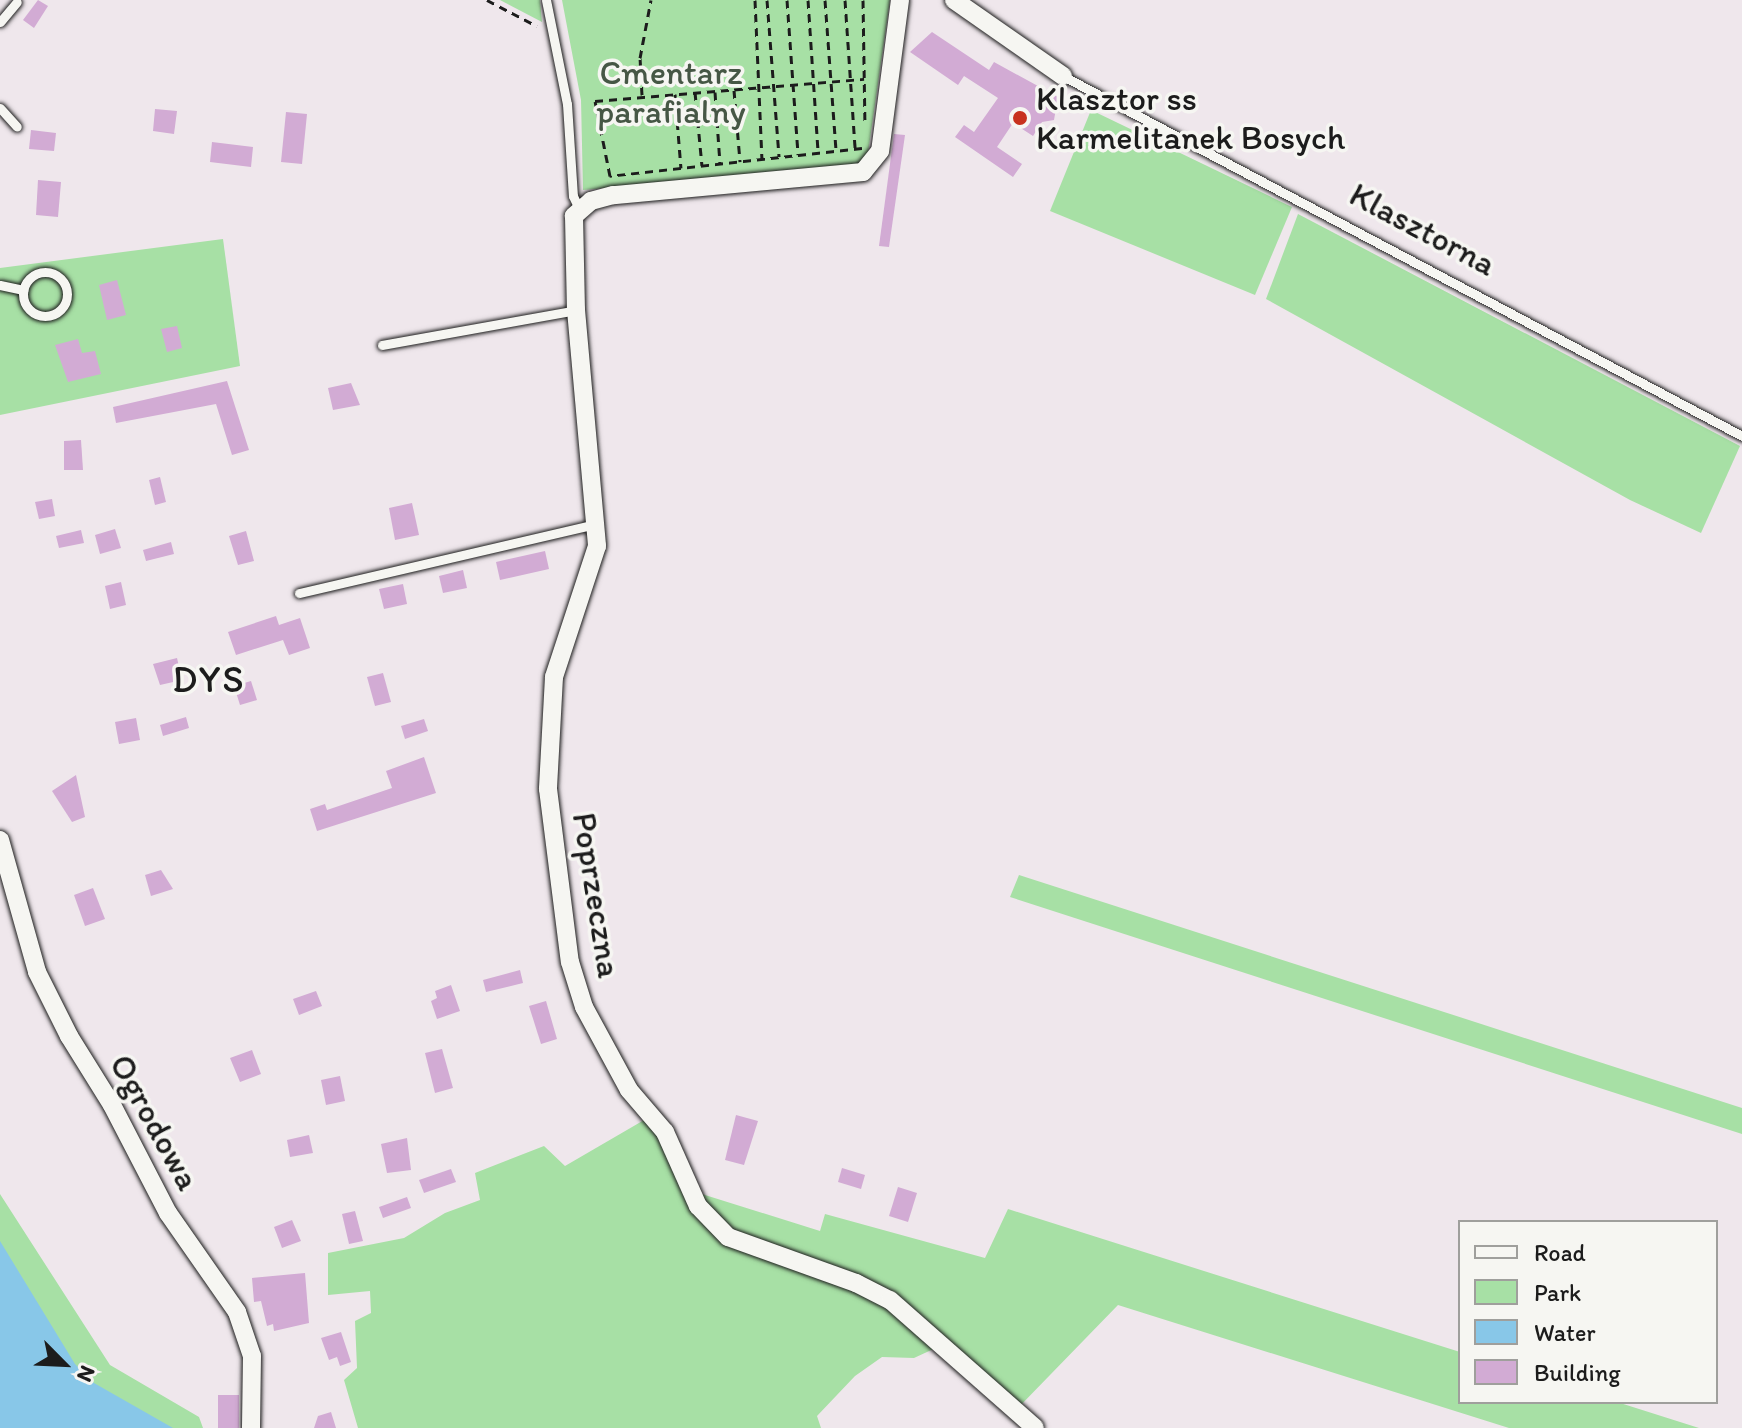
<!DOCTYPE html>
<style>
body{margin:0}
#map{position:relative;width:1742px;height:1428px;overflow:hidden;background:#efe7ec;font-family:Itim,sans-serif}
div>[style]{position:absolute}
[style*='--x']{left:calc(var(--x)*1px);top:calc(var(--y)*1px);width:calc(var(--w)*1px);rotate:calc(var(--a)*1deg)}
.green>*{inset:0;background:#a7e0a5}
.water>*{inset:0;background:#88c7e8}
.building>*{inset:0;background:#d2abd4}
.path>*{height:3px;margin-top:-1.5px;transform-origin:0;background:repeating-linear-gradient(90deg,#1c1c1c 0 8px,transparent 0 14px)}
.roads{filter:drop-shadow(0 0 2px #1c1c1c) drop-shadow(0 0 2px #1c1c1c)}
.lane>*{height:9px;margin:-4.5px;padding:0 4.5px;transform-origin:4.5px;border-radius:4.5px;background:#f6f6f2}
.lane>.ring{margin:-4.5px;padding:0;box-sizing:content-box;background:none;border:9px solid #f6f6f2;border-radius:50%}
.street>*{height:18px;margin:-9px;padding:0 9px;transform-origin:9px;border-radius:9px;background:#f6f6f2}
.dots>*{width:22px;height:22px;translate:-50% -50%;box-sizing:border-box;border:4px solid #f6f6f2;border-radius:50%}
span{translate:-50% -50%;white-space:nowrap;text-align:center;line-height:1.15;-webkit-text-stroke:7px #f6f6f2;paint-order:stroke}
.park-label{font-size:34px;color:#465745}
.poi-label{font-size:34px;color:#1c1c1c}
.left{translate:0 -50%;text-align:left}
.street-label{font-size:34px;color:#1c1c1c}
.quarter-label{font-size:38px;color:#1c1c1c;letter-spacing:2px}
.legend{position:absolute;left:1458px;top:1220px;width:260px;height:184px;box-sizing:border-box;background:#f6f6f2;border:2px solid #9f9f9c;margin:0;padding:10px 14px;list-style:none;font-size:24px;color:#1c1c1c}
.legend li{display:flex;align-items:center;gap:16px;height:40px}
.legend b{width:40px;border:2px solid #9f9f9c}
.north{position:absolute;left:24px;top:1324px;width:80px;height:80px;-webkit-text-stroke:6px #f6f6f2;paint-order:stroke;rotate:114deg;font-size:22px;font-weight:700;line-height:32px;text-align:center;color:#1c1c1c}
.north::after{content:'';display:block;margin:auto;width:28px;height:36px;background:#1c1c1c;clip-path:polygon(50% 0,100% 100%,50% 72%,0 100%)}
</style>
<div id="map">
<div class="green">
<div style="clip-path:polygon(500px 0,540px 0,542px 22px)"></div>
<div style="clip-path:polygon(562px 0,890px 0,867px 160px,861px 167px,583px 190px,581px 100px)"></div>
<div style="clip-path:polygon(1091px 110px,1292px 207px,1255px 295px,1050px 211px)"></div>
<div style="clip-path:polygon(1298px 214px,1740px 446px,1701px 533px,1630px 500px,1266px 299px)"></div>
<div style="clip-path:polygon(223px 239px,240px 366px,0 415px,0 268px)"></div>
<div style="clip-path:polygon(1019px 875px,1742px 1108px,1742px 1134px,1010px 897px)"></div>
<div style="clip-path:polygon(651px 1116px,689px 1190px,820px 1231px,825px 1214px,985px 1258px,1008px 1209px,1460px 1352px,1460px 1402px,1617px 1402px,1699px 1428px,1509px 1428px,1118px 1305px,1016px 1410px,940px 1346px,914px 1358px,882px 1357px,855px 1376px,817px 1416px,821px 1428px,358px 1428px,344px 1380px,357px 1368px,355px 1321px,371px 1313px,370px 1291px,328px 1295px,328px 1253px,404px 1238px,445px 1213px,480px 1200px,475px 1173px,544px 1146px,565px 1166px)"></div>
<div style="clip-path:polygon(0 1194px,110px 1365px,199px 1417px,203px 1428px,0 1428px)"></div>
</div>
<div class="water">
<div style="clip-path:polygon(0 1241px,75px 1364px,94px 1383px,173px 1428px,0 1428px)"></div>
</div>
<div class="building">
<div style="clip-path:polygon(38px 0,48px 6px,34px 28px,23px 20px)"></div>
<div style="clip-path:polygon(932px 32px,989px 70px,994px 62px,1058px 97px,1054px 120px,1042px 122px,1033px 136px,1013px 123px,997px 147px,1022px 164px,1013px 177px,955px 137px,964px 125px,974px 132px,998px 98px,964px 76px,958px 85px,910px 52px)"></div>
<div style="clip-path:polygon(155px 109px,177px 111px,174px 134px,153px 131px)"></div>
<div style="clip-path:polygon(286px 112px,307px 114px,302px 164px,281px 162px)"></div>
<div style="clip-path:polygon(31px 130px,56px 133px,54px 151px,29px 149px)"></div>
<div style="clip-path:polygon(894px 134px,905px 135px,889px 247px,879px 246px)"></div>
<div style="clip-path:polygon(212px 142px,253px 147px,251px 167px,210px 162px)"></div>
<div style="clip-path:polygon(38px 180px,61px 182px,58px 217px,36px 215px)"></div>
<div style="clip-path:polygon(117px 280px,126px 315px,107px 320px,99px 285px)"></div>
<div style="clip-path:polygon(177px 326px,182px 348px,167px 352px,161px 329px)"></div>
<div style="clip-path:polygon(78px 339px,82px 353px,95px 351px,101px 374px,68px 382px,55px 345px)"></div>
<div style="clip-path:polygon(227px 381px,249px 450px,232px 455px,216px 404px,116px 423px,113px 407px)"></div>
<div style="clip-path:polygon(351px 383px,360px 405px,333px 410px,328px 388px)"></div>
<div style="clip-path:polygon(81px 440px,83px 470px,64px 470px,64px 441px)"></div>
<div style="clip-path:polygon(160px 477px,166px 502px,155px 505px,149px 480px)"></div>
<div style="clip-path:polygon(52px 499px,55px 516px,39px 519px,35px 502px)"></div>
<div style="clip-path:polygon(412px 503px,419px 535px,395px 540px,389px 508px)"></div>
<div style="clip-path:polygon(115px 529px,121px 548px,100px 554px,95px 535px)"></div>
<div style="clip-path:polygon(81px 530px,84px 543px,59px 548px,56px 536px)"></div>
<div style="clip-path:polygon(246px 531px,254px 561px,238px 565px,229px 536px)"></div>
<div style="clip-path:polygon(171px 542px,174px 554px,146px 561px,143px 550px)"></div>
<div style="clip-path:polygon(545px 551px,549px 569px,500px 580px,496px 562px)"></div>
<div style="clip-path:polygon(463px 570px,467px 588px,443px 593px,439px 576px)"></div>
<div style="clip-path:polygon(121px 582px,126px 605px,110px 609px,105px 586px)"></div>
<div style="clip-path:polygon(403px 584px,407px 604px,384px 609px,379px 589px)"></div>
<div style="clip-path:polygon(276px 616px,279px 625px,300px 618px,310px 648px,289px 655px,283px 640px,236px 655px,228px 632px)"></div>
<div style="clip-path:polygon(177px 658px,182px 680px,160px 685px,153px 664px)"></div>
<div style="clip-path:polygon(383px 673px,391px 702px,375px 706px,367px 677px)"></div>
<div style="clip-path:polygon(251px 681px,257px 700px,240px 705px,234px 686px)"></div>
<div style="clip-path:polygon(186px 717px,189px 728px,163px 736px,160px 725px)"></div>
<div style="clip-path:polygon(136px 718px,140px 740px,119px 744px,115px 722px)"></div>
<div style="clip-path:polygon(424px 719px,428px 731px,405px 739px,401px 726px)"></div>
<div style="clip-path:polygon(424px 757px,436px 793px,317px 831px,310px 809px,325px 804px,327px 810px,392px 788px,386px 771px)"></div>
<div style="clip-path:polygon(76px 775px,85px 817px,72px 822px,52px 791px)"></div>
<div style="clip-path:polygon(161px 870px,173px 889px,151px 896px,145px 875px)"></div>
<div style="clip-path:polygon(93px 888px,105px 919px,85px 926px,74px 895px)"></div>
<div style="clip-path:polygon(520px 970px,523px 983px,486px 992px,483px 980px)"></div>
<div style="clip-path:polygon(451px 985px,460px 1011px,437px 1019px,431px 1001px,437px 998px,435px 991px)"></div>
<div style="clip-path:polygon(316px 991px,322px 1006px,299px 1015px,293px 999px)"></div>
<div style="clip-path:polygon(546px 1001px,557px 1039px,541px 1044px,529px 1006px)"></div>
<div style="clip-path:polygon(442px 1049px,453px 1088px,435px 1093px,425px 1053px)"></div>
<div style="clip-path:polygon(252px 1050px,261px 1074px,240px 1082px,230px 1058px)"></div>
<div style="clip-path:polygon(340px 1076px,345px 1101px,326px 1105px,321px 1080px)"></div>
<div style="clip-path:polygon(736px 1115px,758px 1121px,744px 1165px,725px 1160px)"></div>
<div style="clip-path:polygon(309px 1135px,313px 1153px,290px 1157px,287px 1140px)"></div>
<div style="clip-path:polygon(407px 1138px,411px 1170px,387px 1173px,381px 1144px)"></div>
<div style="clip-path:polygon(842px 1168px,865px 1175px,861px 1189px,838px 1182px)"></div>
<div style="clip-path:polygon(451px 1169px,456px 1182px,424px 1193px,419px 1180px)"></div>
<div style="clip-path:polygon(898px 1187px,917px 1193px,908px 1222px,889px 1216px)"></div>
<div style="clip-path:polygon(407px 1197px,411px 1208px,383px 1218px,379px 1207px)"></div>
<div style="clip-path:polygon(355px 1211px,363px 1241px,349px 1244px,342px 1214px)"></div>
<div style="clip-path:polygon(292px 1220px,301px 1241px,282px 1248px,274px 1227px)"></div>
<div style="clip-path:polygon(305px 1273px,309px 1323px,274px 1331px,273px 1324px,267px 1326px,261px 1301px,254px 1302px,252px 1278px)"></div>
<div style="clip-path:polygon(341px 1332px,351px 1362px,340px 1366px,337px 1357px,329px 1360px,321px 1338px)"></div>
<div style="clip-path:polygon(218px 1395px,239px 1395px,239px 1428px,218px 1428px)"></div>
<div style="clip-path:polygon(331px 1412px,336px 1428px,314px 1428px,318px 1416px)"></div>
</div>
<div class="path">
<div style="--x:487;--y:0;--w:56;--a:27.5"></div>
<div style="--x:755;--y:0;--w:159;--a:87.5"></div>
<div style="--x:767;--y:0;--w:157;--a:85.6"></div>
<div style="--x:787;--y:0;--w:155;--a:85.9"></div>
<div style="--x:808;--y:0;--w:152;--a:86.2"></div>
<div style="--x:825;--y:0;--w:151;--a:85.8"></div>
<div style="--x:845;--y:0;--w:148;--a:86.1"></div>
<div style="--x:863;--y:0;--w:124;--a:89.1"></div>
<div style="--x:734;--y:90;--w:72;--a:85.2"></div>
<div style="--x:695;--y:92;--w:74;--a:84.6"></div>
<div style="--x:715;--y:92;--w:72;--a:86"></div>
<div style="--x:675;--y:94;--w:74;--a:85.4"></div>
<div style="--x:642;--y:95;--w:37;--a:-93"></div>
<div style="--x:640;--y:58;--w:59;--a:-79.3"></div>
<div style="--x:862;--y:148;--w:254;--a:173.7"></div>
<div style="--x:610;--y:176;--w:76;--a:-101.3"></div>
<div style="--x:595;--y:101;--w:270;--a:-4.7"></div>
</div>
<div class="roads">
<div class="lane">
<div style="--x:546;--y:0;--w:106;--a:78.6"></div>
<div style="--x:567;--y:104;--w:92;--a:86.3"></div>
<div style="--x:573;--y:196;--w:14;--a:65"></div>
<div style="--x:0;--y:22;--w:26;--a:-50"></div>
<div style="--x:1063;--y:76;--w:769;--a:27.93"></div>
<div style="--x:0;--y:108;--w:25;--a:48"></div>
<div class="ring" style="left:23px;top:272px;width:35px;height:35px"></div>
<div style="--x:0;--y:285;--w:24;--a:12"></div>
<div style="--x:382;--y:345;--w:197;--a:-10.2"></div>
<div style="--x:299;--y:593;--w:304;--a:-13.1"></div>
</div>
<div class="street">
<div style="--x:900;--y:0;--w:152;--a:97.5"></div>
<div style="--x:880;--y:151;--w:27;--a:129"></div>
<div style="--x:863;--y:172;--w:251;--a:174.7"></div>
<div style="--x:613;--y:195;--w:23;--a:165"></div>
<div style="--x:591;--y:201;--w:23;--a:139"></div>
<div style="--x:574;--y:216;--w:94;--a:88.8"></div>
<div style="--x:576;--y:310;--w:237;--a:84.9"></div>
<div style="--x:597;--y:546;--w:138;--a:108.2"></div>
<div style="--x:554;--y:677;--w:112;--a:93.1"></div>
<div style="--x:548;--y:789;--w:174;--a:82.8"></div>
<div style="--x:570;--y:962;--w:47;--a:72.7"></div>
<div style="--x:584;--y:1007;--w:94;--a:61.5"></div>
<div style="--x:629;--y:1090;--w:55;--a:49.4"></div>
<div style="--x:665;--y:1132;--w:81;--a:66"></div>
<div style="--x:698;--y:1206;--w:43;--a:45.9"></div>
<div style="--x:728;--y:1237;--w:136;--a:19.8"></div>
<div style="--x:856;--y:1283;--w:38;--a:27"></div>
<div style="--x:890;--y:1300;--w:193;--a:41.4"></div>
<div style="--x:954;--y:0;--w:133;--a:34.9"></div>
<div style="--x:0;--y:840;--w:137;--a:74.3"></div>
<div style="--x:37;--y:972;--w:72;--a:63.4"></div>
<div style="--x:69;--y:1036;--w:81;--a:58.1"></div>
<div style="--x:112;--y:1105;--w:122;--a:62.6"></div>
<div style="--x:168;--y:1213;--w:121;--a:55.1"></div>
<div style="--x:237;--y:1312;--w:46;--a:71.2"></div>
<div style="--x:252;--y:1356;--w:72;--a:90.8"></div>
</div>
</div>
<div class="dots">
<div style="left:1020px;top:118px;background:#c8321e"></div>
</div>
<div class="park-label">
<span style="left:671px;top:92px">Cmentarz<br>parafialny</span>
</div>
<div class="poi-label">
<span class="left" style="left:1036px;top:118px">Klasztor ss<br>Karmelitanek Bosych</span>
</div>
<div class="street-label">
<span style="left:1423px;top:229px;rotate:28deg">Klasztorna</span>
<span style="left:597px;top:895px;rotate:81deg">Poprzeczna</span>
<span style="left:155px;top:1122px;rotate:61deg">Ogrodowa</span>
</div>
<div class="quarter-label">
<span style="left:209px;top:680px">DYS</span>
</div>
<ul class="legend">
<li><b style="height:10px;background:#f6f6f2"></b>Road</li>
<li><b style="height:22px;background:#a7e0a5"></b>Park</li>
<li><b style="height:22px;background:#88c7e8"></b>Water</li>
<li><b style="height:22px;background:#d2abd4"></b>Building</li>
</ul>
<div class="north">N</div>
</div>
